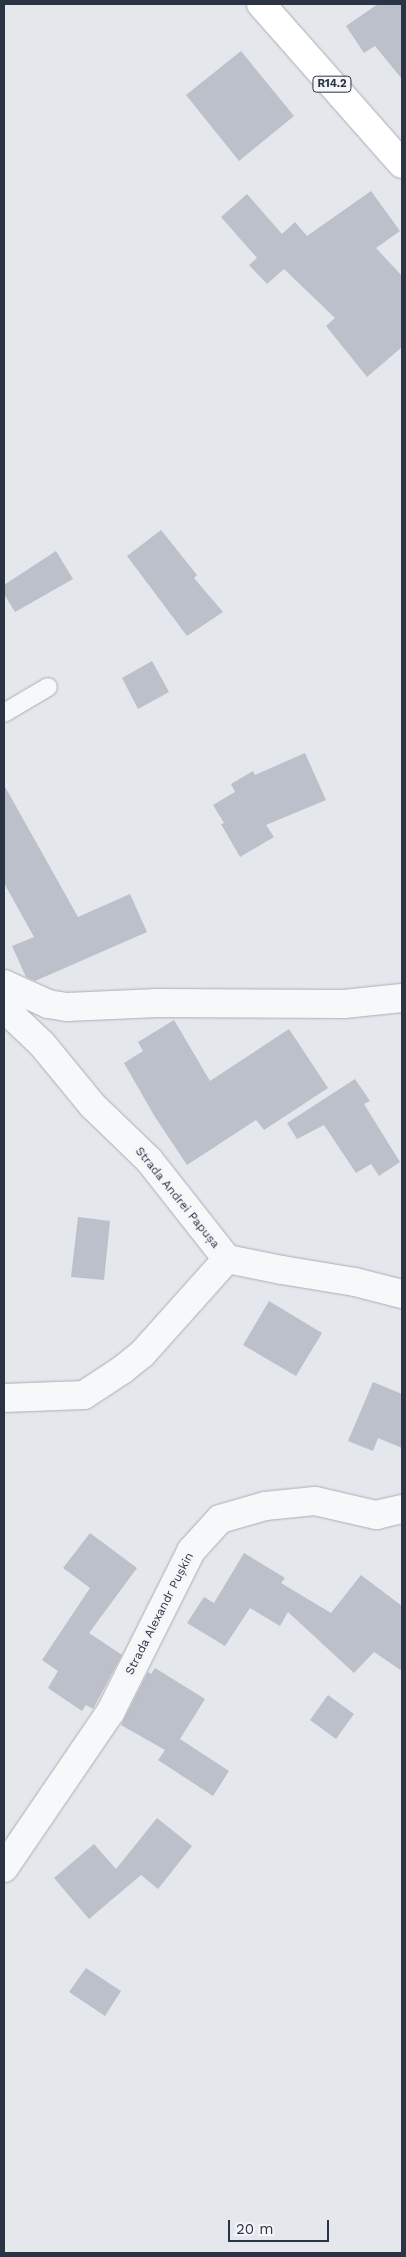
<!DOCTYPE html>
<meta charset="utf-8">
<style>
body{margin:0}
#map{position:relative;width:406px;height:2257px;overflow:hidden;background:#e4e7ec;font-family:"Work Sans",sans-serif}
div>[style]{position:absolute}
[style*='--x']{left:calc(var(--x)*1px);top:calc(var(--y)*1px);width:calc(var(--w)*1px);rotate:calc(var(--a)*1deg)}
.building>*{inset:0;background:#bbc0ca}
.roads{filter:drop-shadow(0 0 1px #a9aeb7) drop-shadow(0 0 1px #a9aeb7)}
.lane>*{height:18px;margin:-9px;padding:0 9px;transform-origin:9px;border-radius:9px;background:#f7f8fa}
.street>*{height:28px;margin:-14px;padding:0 14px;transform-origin:14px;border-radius:14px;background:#f7f8fa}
.primary>*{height:28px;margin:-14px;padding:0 14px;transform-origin:14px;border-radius:14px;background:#fff}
span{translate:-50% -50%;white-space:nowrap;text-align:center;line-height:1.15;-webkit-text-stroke:5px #f4f6f9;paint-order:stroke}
.shield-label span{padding:1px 4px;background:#f4f6f9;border:1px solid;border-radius:4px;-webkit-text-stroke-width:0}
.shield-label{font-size:11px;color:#2b3445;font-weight:700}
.street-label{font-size:12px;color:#2b3445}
.frame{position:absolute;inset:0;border:5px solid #2b3445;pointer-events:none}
.scale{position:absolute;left:228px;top:2220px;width:101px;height:22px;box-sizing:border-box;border:2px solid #2b3445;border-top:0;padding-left:6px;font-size:15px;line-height:18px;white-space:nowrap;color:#2b3445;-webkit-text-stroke:4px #f4f6f9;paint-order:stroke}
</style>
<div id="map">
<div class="building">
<div style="clip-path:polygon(378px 4px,402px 4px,402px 79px,375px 46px,364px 53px,346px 26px)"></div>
<div style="clip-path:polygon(241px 51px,294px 116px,239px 161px,186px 95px)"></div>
<div style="clip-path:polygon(371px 191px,400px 231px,376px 248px,402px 276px,402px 347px,367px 377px,326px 326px,335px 318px,284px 269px,267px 284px,249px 265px,257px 258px,221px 217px,247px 194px,282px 234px,295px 222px,307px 236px)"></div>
<div style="clip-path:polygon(161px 530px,197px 575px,194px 578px,223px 612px,187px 636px,127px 556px)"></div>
<div style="clip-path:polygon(56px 551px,73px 579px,15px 612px,4px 594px,4px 585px)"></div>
<div style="clip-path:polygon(152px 661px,169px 692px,138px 709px,122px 678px)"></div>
<div style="clip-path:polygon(305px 753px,326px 800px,266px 825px,274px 837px,240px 857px,221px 824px,224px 823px,213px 805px,235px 792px,231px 784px,253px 771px,255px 775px)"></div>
<div style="clip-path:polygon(4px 785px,78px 917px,130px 894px,147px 932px,35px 981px,26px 977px,12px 946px,34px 937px,4px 883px)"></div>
<div style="clip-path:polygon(174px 1020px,210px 1081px,289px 1029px,328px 1088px,264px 1130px,256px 1120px,187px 1165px,155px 1117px,124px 1063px,143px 1051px,138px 1042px)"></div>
<div style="clip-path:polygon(355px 1079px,370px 1101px,364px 1104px,400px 1162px,379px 1176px,371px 1164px,356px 1173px,324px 1125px,297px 1139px,287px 1123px)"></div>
<div style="clip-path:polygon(78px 1217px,110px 1221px,104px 1280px,71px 1277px)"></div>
<div style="clip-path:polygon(269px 1301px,322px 1333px,296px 1376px,243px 1345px)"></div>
<div style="clip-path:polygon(373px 1382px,402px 1394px,402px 1448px,378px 1438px,373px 1451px,348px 1441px)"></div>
<div style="clip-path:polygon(90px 1533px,137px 1568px,89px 1633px,122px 1655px,93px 1709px,86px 1705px,82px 1711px,48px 1688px,58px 1671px,42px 1660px,90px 1588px,63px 1568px)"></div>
<div style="clip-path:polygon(244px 1553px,285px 1578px,281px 1583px,331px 1613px,361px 1575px,402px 1606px,402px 1671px,374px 1652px,354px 1673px,288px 1612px,280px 1626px,250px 1608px,225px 1646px,187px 1623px,204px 1597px,214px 1603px)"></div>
<div style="clip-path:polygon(155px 1668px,205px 1699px,180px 1739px,229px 1771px,213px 1796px,158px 1760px,165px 1750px,121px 1725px,148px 1672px,151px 1674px)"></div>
<div style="clip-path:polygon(328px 1695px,354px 1714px,336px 1739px,310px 1720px)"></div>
<div style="clip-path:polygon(157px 1818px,192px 1846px,158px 1889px,141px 1875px,89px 1919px,54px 1878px,94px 1844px,116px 1869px)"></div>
<div style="clip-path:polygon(86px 1968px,121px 1991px,105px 2016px,69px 1992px)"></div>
</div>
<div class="roads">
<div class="lane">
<div style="--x:4;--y:713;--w:51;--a:-30.6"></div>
</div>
<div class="street">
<div style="--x:4;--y:984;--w:48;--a:24.4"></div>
<div style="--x:48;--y:1004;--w:19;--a:9"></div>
<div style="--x:67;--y:1007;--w:90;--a:-2.5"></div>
<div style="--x:157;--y:1003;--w:187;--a:0.3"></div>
<div style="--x:344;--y:1004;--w:58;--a:-5.9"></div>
<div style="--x:4;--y:1008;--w:52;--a:43.5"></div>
<div style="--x:42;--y:1044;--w:80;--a:50.6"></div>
<div style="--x:93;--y:1106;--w:78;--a:44"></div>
<div style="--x:149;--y:1160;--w:126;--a:51.8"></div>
<div style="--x:227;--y:1259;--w:56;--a:11.3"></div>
<div style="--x:282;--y:1270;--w:74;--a:9.3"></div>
<div style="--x:355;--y:1282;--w:49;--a:14.3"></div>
<div style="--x:4;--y:1398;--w:80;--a:-2.1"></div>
<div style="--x:84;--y:1395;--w:45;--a:-33.3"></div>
<div style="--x:122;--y:1370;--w:27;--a:-39"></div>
<div style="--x:143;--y:1353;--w:126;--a:-48.2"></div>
<div style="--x:4;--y:1868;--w:190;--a:-55.7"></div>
<div style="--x:111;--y:1711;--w:179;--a:-63.4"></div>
<div style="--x:191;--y:1551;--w:43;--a:-47.8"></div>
<div style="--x:220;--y:1519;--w:47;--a:-16.1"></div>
<div style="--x:265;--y:1506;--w:50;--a:-5.7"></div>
<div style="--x:315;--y:1501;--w:63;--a:12.9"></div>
<div style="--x:376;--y:1515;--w:27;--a:-13"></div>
</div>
<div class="primary">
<div style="--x:261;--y:4;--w:213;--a:48.6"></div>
</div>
</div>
<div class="shield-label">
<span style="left:332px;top:84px">R14.2</span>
</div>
<div class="street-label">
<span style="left:177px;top:1198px;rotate:51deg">Strada Andrei Papușa</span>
<span style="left:160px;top:1614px;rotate:-63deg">Strada Alexandr Pușkin</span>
</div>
<div class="frame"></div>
<div class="scale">20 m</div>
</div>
